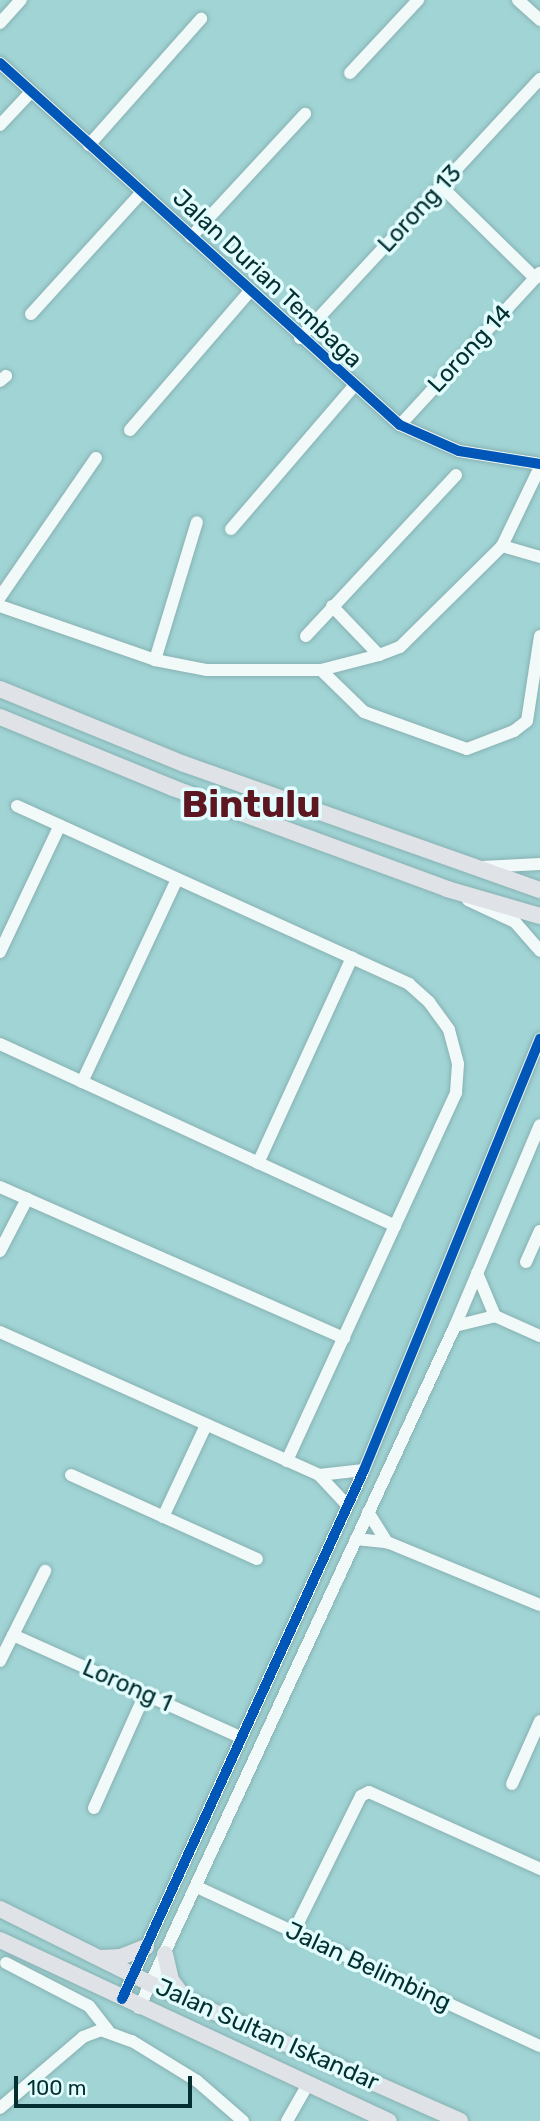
<!DOCTYPE html>
<style>
body{margin:0}
#map{position:relative;width:540px;height:2121px;overflow:hidden;background:#a1d4d5;font-family:Rubik,sans-serif}
div>[style]{position:absolute}
[style*='--x']{left:calc(var(--x)*1px);top:calc(var(--y)*1px);width:calc(var(--w)*1px);rotate:calc(var(--a)*1deg)}
.roads{filter:drop-shadow(0 0 2px #87b1b2) drop-shadow(0 0 2px #87b1b2)}
.minor>*{height:12px;margin:-6px;padding:0 6px;transform-origin:6px;border-radius:6px;background:#f1f9f9}
.major>*{height:16px;margin:-8px;padding:0 8px;transform-origin:8px;border-radius:8px;background:#dfe3e8}
.cycleway>*{height:10px;margin:-5px;padding:0 5px;transform-origin:5px;border-radius:5px;background:#0057b8}
span{translate:-50% -50%;white-space:nowrap;text-align:center;line-height:1.15;-webkit-text-stroke:7px #e3fdfe;paint-order:stroke}
.street-label{font-size:24px;color:#032f30}
.town-label{font-size:38px;color:#5c1720;font-weight:700}
.scale{position:absolute;left:14px;top:2076px;width:178px;height:32px;box-sizing:border-box;border:4px solid #032f30;border-top:0;padding-left:9px;font-size:21px;line-height:24px;white-space:nowrap;color:#032f30;-webkit-text-stroke:5px #e3fdfe;paint-order:stroke}
</style>
<div id="map">
<div class="roads">
<div class="minor">
<div style="--x:518;--y:0;--w:30;--a:42"></div>
<div style="--x:0;--y:23;--w:31;--a:-48"></div>
<div style="--x:0;--y:63;--w:539;--a:42.15"></div>
<div style="--x:400;--y:425;--w:64;--a:23.8"></div>
<div style="--x:459;--y:451;--w:82;--a:9.1"></div>
<div style="--x:350;--y:73;--w:100;--a:-47"></div>
<div style="--x:0;--y:125;--w:45;--a:-46.8"></div>
<div style="--x:89;--y:145;--w:169;--a:-48.4"></div>
<div style="--x:441;--y:186;--w:132;--a:44.4"></div>
<div style="--x:191;--y:237;--w:168;--a:-47.2"></div>
<div style="--x:31;--y:314;--w:165;--a:-47.7"></div>
<div style="--x:300;--y:338;--w:353;--a:-47.2"></div>
<div style="--x:0;--y:381;--w:8;--a:-40"></div>
<div style="--x:400;--y:425;--w:207;--a:-47.4"></div>
<div style="--x:130;--y:430;--w:184;--a:-49.2"></div>
<div style="--x:231;--y:529;--w:187;--a:-49.3"></div>
<div style="--x:502;--y:546;--w:40;--a:16"></div>
<div style="--x:0;--y:597;--w:169;--a:-55.4"></div>
<div style="--x:0;--y:606;--w:164;--a:19.2"></div>
<div style="--x:155;--y:660;--w:53;--a:10.9"></div>
<div style="--x:207;--y:670;--w:114;--a:0"></div>
<div style="--x:321;--y:670;--w:60;--a:-14.5"></div>
<div style="--x:379;--y:655;--w:22;--a:-21"></div>
<div style="--x:400;--y:647;--w:144;--a:-44.7"></div>
<div style="--x:502;--y:546;--w:88;--a:-64.3"></div>
<div style="--x:332;--y:606;--w:68;--a:46.2"></div>
<div style="--x:306;--y:636;--w:220;--a:-47"></div>
<div style="--x:155;--y:660;--w:144;--a:-73.1"></div>
<div style="--x:321;--y:670;--w:60;--a:44.3"></div>
<div style="--x:364;--y:712;--w:109;--a:19.8"></div>
<div style="--x:467;--y:749;--w:50;--a:-21"></div>
<div style="--x:514;--y:731;--w:16;--a:-38"></div>
<div style="--x:527;--y:721;--w:86;--a:-81.3"></div>
<div style="--x:17;--y:806;--w:431;--a:24.4"></div>
<div style="--x:409;--y:984;--w:27;--a:42"></div>
<div style="--x:429;--y:1002;--w:34;--a:54"></div>
<div style="--x:449;--y:1030;--w:35;--a:75"></div>
<div style="--x:458;--y:1064;--w:29;--a:94"></div>
<div style="--x:456;--y:1093;--w:405;--a:114.7"></div>
<div style="--x:482;--y:867;--w:58;--a:-3"></div>
<div style="--x:468;--y:900;--w:52;--a:25.1"></div>
<div style="--x:515;--y:922;--w:38;--a:49"></div>
<div style="--x:0;--y:952;--w:140;--a:-64.7"></div>
<div style="--x:0;--y:1044;--w:435;--a:24.7"></div>
<div style="--x:82;--y:1082;--w:224;--a:-64.9"></div>
<div style="--x:258;--y:1163;--w:226;--a:-65.4"></div>
<div style="--x:0;--y:1187;--w:376;--a:23.7"></div>
<div style="--x:0;--y:1251;--w:59;--a:-62.6"></div>
<div style="--x:526;--y:1262;--w:34;--a:-66"></div>
<div style="--x:477;--y:1273;--w:47;--a:67.3"></div>
<div style="--x:455;--y:1326;--w:41;--a:-14"></div>
<div style="--x:495;--y:1316;--w:49;--a:24"></div>
<div style="--x:0;--y:1332;--w:350;--a:24.1"></div>
<div style="--x:319;--y:1475;--w:41;--a:47"></div>
<div style="--x:71;--y:1475;--w:204;--a:24.3"></div>
<div style="--x:319;--y:1475;--w:45;--a:-6.3"></div>
<div style="--x:368;--y:1512;--w:36;--a:58"></div>
<div style="--x:163;--y:1517;--w:102;--a:-64.9"></div>
<div style="--x:356;--y:1539;--w:31;--a:6"></div>
<div style="--x:387;--y:1542;--w:165;--a:22.4"></div>
<div style="--x:13;--y:1635;--w:249;--a:24.2"></div>
<div style="--x:0;--y:1661;--w:101;--a:-63.4"></div>
<div style="--x:512;--y:1784;--w:69;--a:-66"></div>
<div style="--x:94;--y:1808;--w:125;--a:-65.9"></div>
<div style="--x:197;--y:1887;--w:378;--a:24.9"></div>
<div style="--x:293;--y:1933;--w:153;--a:-63.6"></div>
<div style="--x:361;--y:1796;--w:9;--a:-27"></div>
<div style="--x:369;--y:1792;--w:188;--a:24.2"></div>
<div style="--x:6;--y:1963;--w:93;--a:27.4"></div>
<div style="--x:89;--y:2006;--w:31;--a:52"></div>
<div style="--x:122;--y:1999;--w:582;--a:-65.42"></div>
<div style="--x:364;--y:1470;--w:466;--a:-67.8"></div>
<div style="--x:139;--y:2008;--w:752;--a:-65.14"></div>
<div style="--x:455;--y:1326;--w:218;--a:-67.1"></div>
<div style="--x:0;--y:2108;--w:109;--a:-40.5"></div>
<div style="--x:83;--y:2037;--w:19;--a:-21"></div>
<div style="--x:101;--y:2030;--w:33;--a:20"></div>
<div style="--x:132;--y:2041;--w:76;--a:31.6"></div>
<div style="--x:197;--y:2081;--w:61;--a:41"></div>
<div style="--x:287;--y:2121;--w:43;--a:-60.4"></div>
</div>
<div class="major">
<div style="--x:0;--y:689;--w:199;--a:22.2"></div>
<div style="--x:184;--y:764;--w:378;--a:19.5"></div>
<div style="--x:0;--y:717;--w:187;--a:22.3"></div>
<div style="--x:173;--y:788;--w:292;--a:20.2"></div>
<div style="--x:447;--y:889;--w:97;--a:16.2"></div>
<div style="--x:0;--y:1909;--w:169;--a:26.4"></div>
<div style="--x:151;--y:1984;--w:338;--a:23.9"></div>
<div style="--x:0;--y:1940;--w:429;--a:25"></div>
<div style="--x:165;--y:1954;--w:27;--a:77"></div>
<div style="--x:171;--y:1980;--w:20;--a:53"></div>
<div style="--x:101;--y:1958;--w:20;--a:-3"></div>
<div style="--x:121;--y:1957;--w:27;--a:-22"></div>
</div>
</div>
<div class="cycleway">
<div style="--x:0;--y:63;--w:539;--a:42.15"></div>
<div style="--x:400;--y:425;--w:64;--a:23.8"></div>
<div style="--x:459;--y:451;--w:82;--a:9.1"></div>
<div style="--x:122;--y:1999;--w:582;--a:-65.42"></div>
<div style="--x:364;--y:1470;--w:466;--a:-67.8"></div>
</div>
<div class="street-label">
<span style="left:420px;top:209px;rotate:-47deg">Lorong 13</span>
<span style="left:267px;top:279px;rotate:43deg">Jalan Durian Tembaga</span>
<span style="left:470px;top:349px;rotate:-47deg">Lorong 14</span>
<span style="left:127px;top:1686px;rotate:24deg">Lorong 1</span>
<span style="left:368px;top:1967px;rotate:25deg">Jalan Belimbing</span>
<span style="left:267px;top:2035px;rotate:24deg">Jalan Sultan Iskandar</span>
</div>
<div class="town-label">
<span style="left:251px;top:805px">Bintulu</span>
</div>
<div class="scale">100 m</div>
</div>
